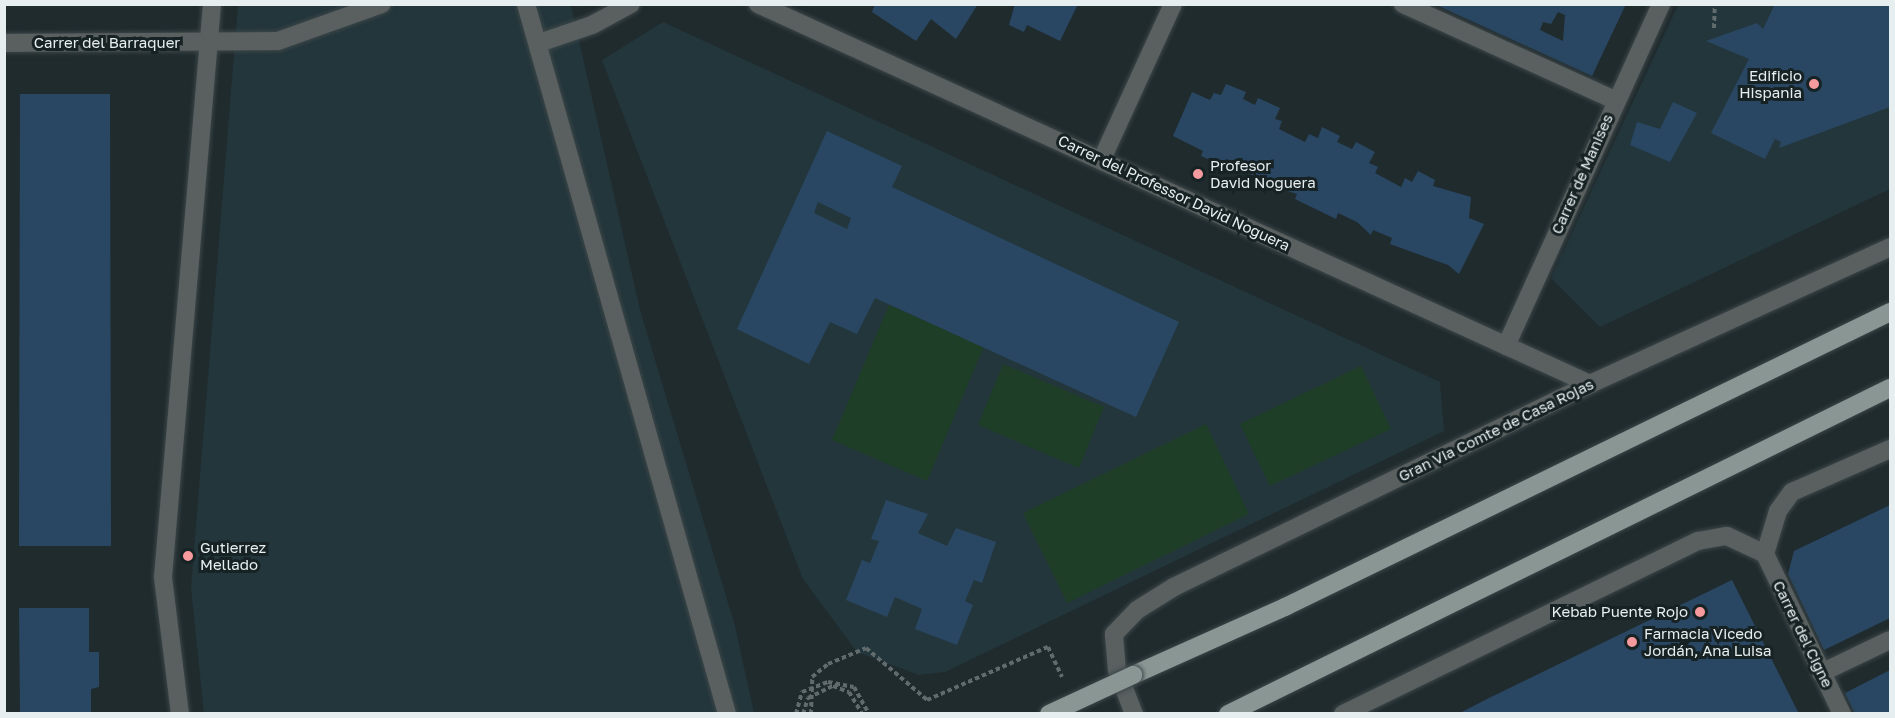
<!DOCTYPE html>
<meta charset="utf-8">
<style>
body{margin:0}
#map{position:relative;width:1895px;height:718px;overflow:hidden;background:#202b2e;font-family:"Golos Text",sans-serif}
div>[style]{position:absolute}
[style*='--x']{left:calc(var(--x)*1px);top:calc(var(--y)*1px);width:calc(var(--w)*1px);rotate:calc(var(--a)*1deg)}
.built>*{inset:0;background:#23363b}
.green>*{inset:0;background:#1f3e28}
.building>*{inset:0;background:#294763}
.path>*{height:4px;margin-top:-2px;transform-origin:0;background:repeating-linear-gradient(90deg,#616b6d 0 4.5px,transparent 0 7.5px)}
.roads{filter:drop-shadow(0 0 2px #3c4649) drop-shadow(0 0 2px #3c4649)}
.minor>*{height:18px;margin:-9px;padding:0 9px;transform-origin:9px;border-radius:9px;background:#5a605f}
.major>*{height:18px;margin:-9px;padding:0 9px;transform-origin:9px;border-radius:9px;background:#8a9694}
.path-bridge>*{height:4px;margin-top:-2px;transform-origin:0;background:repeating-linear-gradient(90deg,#616b6d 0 4.5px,transparent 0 7.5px)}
.bridges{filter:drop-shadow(0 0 2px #3c4649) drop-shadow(0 0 2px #3c4649)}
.major-bridge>*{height:18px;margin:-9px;padding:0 9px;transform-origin:9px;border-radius:9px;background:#8a9694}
.dots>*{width:16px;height:16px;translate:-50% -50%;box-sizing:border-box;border:3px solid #172224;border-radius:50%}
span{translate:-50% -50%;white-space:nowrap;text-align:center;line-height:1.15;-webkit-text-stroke:6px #172224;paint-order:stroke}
.street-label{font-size:15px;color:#e7eef0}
.poi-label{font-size:15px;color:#e7eef0}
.right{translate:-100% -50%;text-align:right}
.left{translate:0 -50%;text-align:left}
.frame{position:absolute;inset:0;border:6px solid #e7eef0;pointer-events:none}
</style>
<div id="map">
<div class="built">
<div style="clip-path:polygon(238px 5px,571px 5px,640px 310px,735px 626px,754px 713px,204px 714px,191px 588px)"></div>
<div style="clip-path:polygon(1678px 5px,1890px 5px,1890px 189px,1600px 327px,1551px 278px)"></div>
<div style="clip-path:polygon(663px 22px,1440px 382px,1444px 431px,945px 672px,919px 675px,857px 652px,803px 579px,602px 60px)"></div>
</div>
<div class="green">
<div style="clip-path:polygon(889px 305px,984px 346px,927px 481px,832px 440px)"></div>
<div style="clip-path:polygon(1003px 364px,1104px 407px,1079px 468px,978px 425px)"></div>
<div style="clip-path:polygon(1361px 366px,1391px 429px,1270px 486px,1240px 424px)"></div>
<div style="clip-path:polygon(1206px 424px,1249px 514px,1067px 603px,1023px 513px)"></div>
</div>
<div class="building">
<div style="clip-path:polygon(875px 4px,978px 4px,956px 39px,931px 19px,916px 41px,872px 12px)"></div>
<div style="clip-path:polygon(1015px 4px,1078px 4px,1060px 41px,1027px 25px,1024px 32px,1009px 25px)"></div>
<div style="clip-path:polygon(evenodd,1434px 4px,1626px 4px,1592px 76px,1434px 4px,1558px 12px,1565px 15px,1563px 41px,1540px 30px,1543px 22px,1551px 24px,1558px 12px)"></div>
<div style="clip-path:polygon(1775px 4px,1890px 4px,1890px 107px,1779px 148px,1781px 142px,1775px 139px,1765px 159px,1711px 133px,1749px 59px,1706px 41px,1757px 23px,1763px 29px)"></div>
<div style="clip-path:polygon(1226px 84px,1246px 92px,1243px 99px,1255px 105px,1258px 98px,1280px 108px,1275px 119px,1282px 121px,1279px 129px,1305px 142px,1309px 134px,1318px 138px,1322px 127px,1340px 136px,1337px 142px,1352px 149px,1356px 142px,1375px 152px,1369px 163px,1378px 167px,1375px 173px,1401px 187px,1405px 178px,1412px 182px,1418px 171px,1435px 180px,1433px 186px,1471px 197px,1469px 218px,1484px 224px,1459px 274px,1448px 265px,1390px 244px,1392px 238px,1373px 230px,1371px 235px,1357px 222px,1338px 213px,1336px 219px,1295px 199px,1297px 194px,1261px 183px,1245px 169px,1242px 174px,1201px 156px,1203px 151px,1173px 136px,1192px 92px,1210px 100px,1214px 93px,1221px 95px)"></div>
<div style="clip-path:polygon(20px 94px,110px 94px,111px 546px,19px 546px)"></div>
<div style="clip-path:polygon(1673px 102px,1697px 113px,1670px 162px,1630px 145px,1637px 122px,1660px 129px)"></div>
<div style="clip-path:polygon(evenodd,827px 131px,902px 166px,892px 187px,1179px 322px,1136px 417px,875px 298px,857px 334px,830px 322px,809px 364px,737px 329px,827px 131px,818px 202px,851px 218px,847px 229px,814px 213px,818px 202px)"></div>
<div style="clip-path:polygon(886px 500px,928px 514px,918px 533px,947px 546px,956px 528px,996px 542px,982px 583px,974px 580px,965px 601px,973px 605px,957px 645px,915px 629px,922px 609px,895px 597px,887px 617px,846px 600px,862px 560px,870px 563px,879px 541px,871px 539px)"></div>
<div style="clip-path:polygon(1890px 505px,1890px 618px,1824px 650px,1788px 574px,1794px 551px)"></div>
<div style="clip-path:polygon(1732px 580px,1799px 714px,1458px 714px,1489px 698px)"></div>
<div style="clip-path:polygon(19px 608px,89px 608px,89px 652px,99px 652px,99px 687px,91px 689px,91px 714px,20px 714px)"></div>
<div style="clip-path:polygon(1890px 670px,1890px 714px,1855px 714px,1845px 693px)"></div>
</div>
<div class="path">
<div style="--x:1714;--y:28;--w:24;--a:-88"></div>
<div style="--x:811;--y:714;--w:37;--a:-88"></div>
<div style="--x:812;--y:677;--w:21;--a:-39"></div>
<div style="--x:828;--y:664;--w:41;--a:-22.8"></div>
<div style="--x:866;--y:648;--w:80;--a:40.4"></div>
<div style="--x:927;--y:700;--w:132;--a:-23.7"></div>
<div style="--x:1048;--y:647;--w:33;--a:65"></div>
</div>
<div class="roads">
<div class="minor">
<div style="--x:526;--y:4;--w:738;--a:74.19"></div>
<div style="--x:758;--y:4;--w:915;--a:24.55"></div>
<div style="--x:1403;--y:4;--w:233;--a:24.4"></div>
<div style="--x:4;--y:43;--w:274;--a:-0.4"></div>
<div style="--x:278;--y:41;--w:110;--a:-19.6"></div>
<div style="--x:539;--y:43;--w:56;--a:-18.8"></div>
<div style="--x:592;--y:25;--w:44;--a:-28.3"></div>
<div style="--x:1102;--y:159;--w:170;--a:-65.4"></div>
<div style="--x:1506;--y:346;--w:375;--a:-65.6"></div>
<div style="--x:1765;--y:554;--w:178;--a:64.3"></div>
<div style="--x:1765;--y:554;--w:45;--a:-73.2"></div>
<div style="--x:1778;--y:511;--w:24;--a:-54"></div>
<div style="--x:1792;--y:492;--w:107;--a:-23.7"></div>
<div style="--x:1821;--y:673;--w:76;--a:-25.6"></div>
<div style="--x:180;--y:714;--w:138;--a:-97.1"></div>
<div style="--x:163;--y:577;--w:575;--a:-85.11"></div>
<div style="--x:1134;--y:714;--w:47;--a:-111.1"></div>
<div style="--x:1117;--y:670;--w:36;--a:-95"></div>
<div style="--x:1114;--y:634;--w:33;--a:-46"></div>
<div style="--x:1137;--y:610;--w:44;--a:-31.9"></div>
<div style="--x:1174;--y:587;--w:463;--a:-26"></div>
<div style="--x:1590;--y:384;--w:330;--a:-24.5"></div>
<div style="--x:1343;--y:714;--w:395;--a:-26"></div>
<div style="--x:1698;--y:541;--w:29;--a:-10"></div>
<div style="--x:1727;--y:536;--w:42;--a:25.3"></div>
</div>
<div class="major">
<div style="--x:1133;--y:675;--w:167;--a:-24.1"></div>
<div style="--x:1285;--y:607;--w:673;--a:-25.99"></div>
<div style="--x:1228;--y:714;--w:738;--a:-26.22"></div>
</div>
</div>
<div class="path-bridge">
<div style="--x:796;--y:714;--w:23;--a:-75"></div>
<div style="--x:802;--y:692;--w:28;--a:-21"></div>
<div style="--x:828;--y:682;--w:26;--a:11"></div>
<div style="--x:854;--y:687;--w:31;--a:61"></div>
<div style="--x:803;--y:714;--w:17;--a:-73"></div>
<div style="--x:808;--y:698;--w:28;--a:-26"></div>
<div style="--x:833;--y:686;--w:17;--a:21"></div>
<div style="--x:849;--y:692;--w:26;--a:59"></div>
</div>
<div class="bridges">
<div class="major-bridge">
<div style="--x:1049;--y:714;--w:93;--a:-24.9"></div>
</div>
</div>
<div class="dots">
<div style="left:1814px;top:84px;background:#f59b9e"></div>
<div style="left:1198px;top:174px;background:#f59b9e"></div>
<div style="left:188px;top:556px;background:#f59b9e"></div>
<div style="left:1700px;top:612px;background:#f59b9e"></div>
<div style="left:1632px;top:642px;background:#f59b9e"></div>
</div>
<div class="street-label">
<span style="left:107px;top:43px">Carrer del Barraquer</span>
<span style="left:1582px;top:174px;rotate:-66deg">Carrer de Manises</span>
<span style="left:1174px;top:193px;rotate:25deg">Carrer del Professor David Noguera</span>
<span style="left:1496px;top:430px;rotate:-26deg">Gran Via Comte de Casa Rojas</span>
<span style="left:1803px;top:634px;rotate:64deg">Carrer del Cigne</span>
</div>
<div class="poi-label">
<span class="right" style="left:1802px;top:84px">Edificio<br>Hispania</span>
<span class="left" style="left:1210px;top:174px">Profesor<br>David Noguera</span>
<span class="left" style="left:200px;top:556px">Gutierrez<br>Mellado</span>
<span class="right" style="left:1688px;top:612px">Kebab Puente Rojo</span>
<span class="left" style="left:1644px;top:642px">Farmacia Vicedo<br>Jordán, Ana Luisa</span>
</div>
<div class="frame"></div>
</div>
